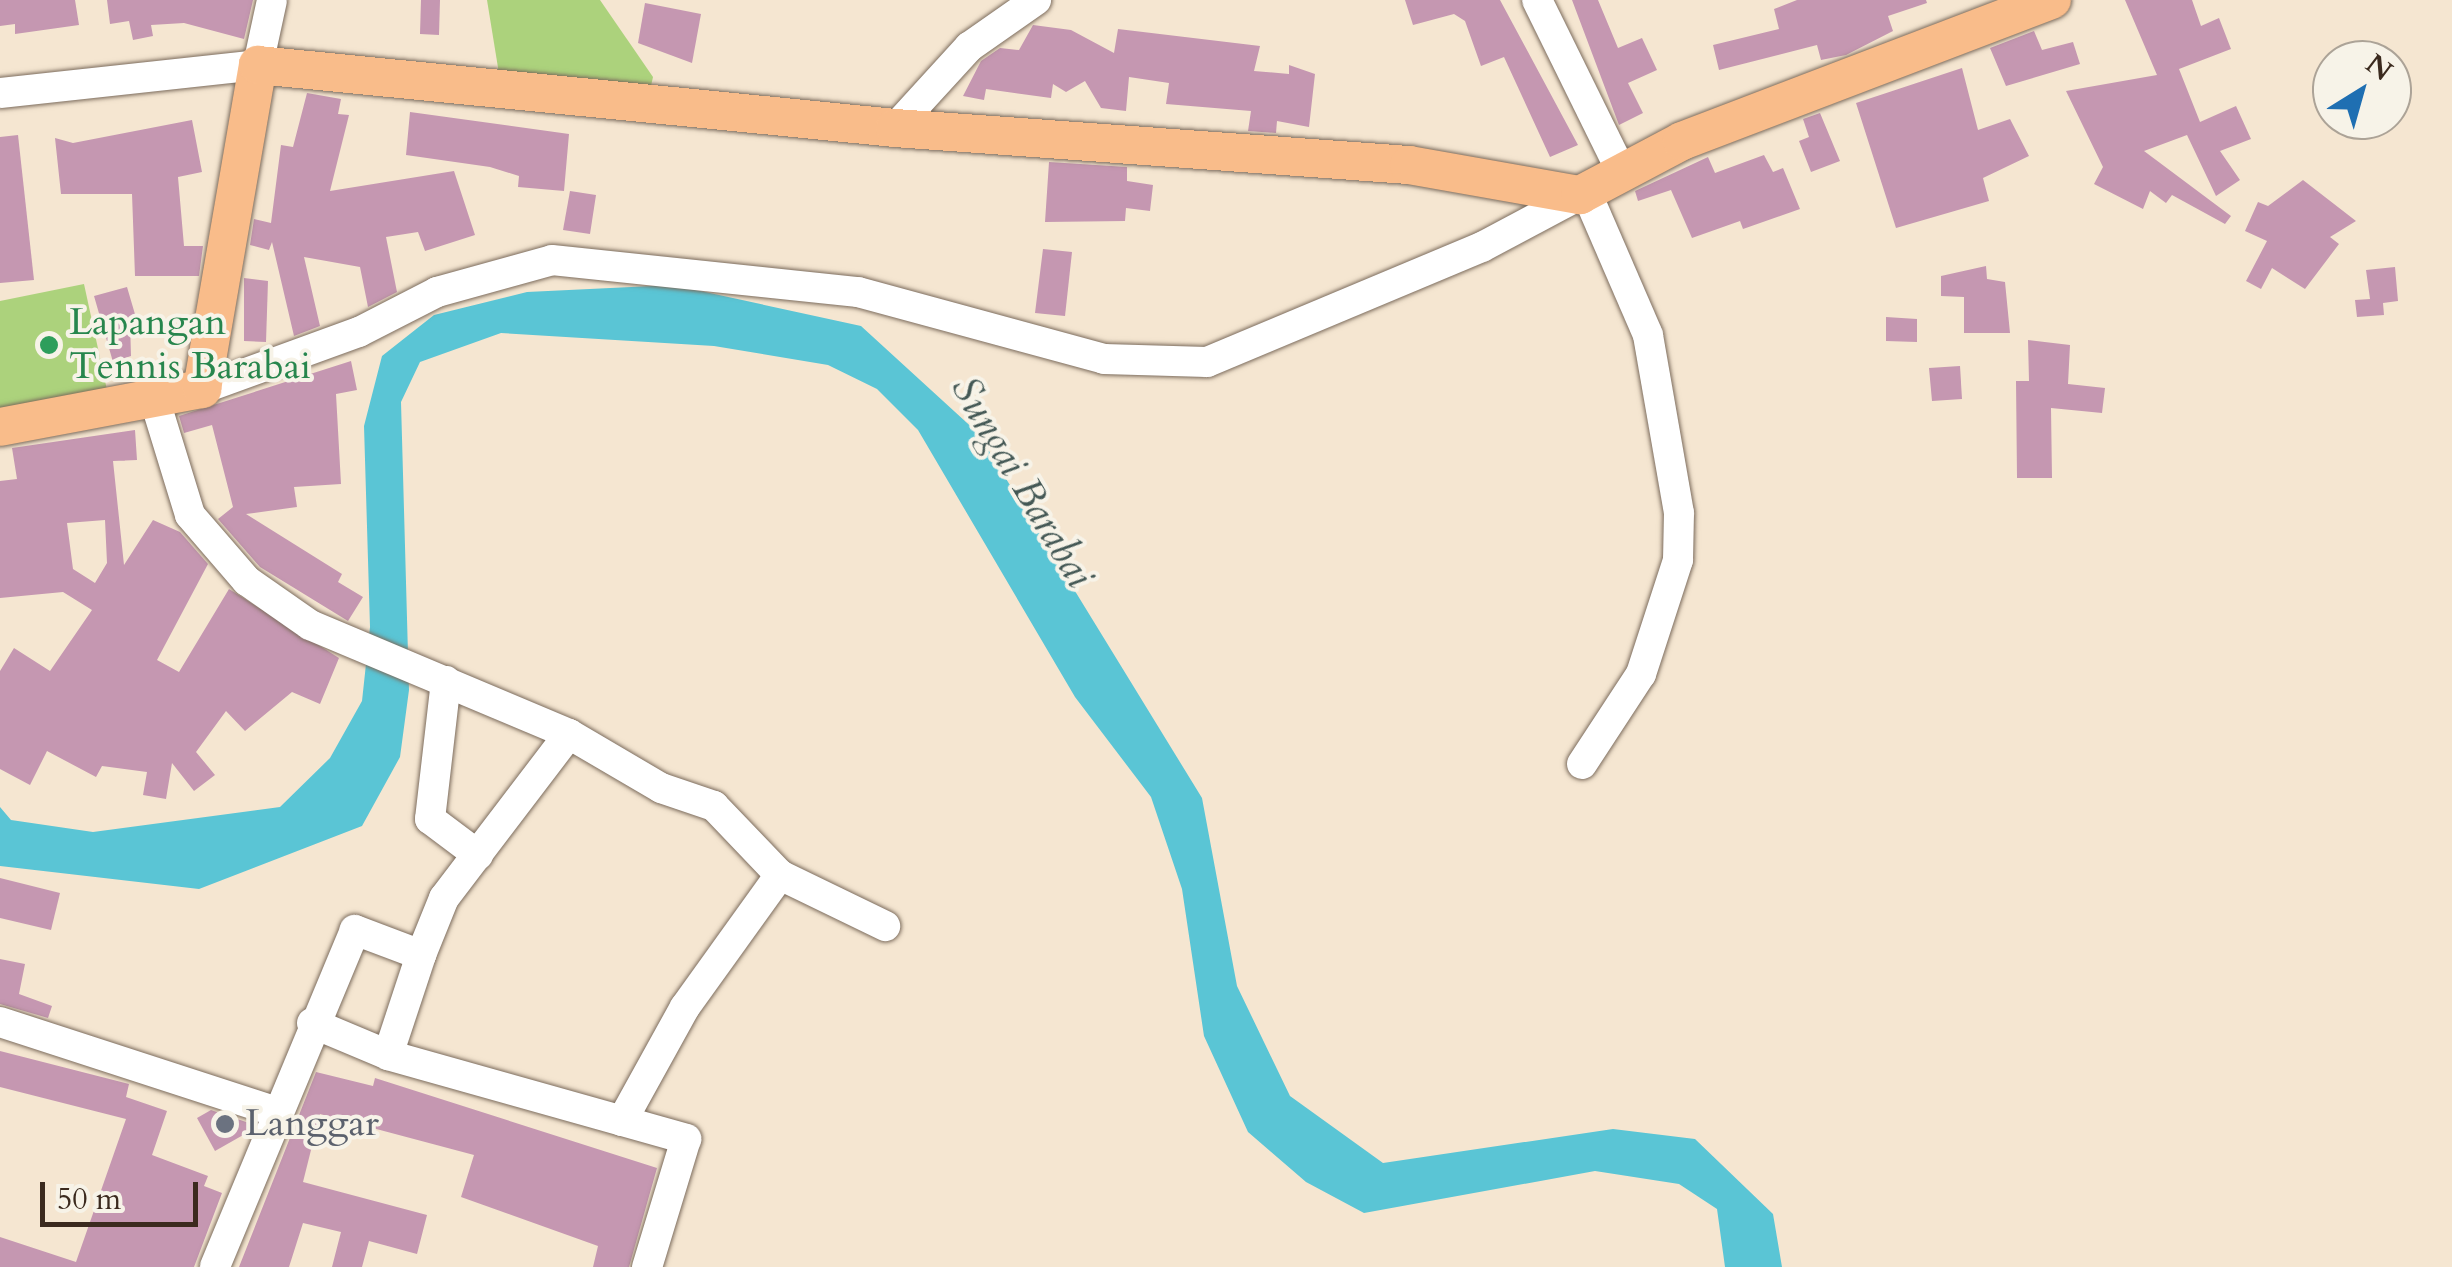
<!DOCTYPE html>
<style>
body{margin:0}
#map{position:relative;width:2452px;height:1267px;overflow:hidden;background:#f5e6d1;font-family:Cardo,serif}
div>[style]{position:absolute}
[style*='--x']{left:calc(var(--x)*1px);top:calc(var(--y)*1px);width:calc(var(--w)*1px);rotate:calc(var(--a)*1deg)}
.green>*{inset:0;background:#acd27c}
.water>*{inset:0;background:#5ac5d5}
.building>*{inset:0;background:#c597b1}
.roads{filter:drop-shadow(0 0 2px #7c6c5d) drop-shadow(0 0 2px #7c6c5d)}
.minor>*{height:30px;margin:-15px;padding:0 15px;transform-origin:15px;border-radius:15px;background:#fff}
.major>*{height:38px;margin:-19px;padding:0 19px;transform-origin:19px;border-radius:19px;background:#f9bc8a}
.dots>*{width:28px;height:28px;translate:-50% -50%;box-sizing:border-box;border:5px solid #f7f3e8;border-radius:50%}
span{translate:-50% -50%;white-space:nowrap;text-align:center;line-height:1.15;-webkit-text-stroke:8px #f7f3e8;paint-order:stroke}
.leisure-label{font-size:38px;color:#27864d}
.left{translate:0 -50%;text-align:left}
.worship-label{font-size:38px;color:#5b616d}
.water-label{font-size:40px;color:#445855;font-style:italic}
.north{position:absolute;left:2312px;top:40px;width:100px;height:100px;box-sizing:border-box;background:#f7f3e8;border:2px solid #aca397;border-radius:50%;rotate:37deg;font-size:28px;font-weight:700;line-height:40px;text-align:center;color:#3b2a1e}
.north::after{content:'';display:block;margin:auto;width:35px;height:45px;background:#1f6fb2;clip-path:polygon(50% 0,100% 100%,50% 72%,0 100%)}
.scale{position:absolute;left:40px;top:1182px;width:158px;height:45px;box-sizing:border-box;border:5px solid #3b2a1e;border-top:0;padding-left:12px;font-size:30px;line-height:35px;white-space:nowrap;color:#3b2a1e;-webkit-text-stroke:8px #f7f3e8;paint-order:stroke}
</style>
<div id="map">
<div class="green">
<div style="clip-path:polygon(487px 0,600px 0,653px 77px,648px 99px,501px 86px)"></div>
<div style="clip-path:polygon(84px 284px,107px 390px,0 410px,0 301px)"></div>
</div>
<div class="water">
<div style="clip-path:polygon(673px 285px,861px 326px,978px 433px,1202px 798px,1237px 986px,1290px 1096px,1383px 1163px,1613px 1129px,1695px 1139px,1773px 1214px,1782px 1267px,1725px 1267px,1717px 1209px,1679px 1184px,1595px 1171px,1364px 1213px,1306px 1182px,1248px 1132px,1204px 1036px,1182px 889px,1151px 797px,1075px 697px,918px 430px,877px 389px,828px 365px,714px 346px,501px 333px,420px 362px,401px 402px,409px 690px,400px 757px,362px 826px,199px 889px,0 866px,0 807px,11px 820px,93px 832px,280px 807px,330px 758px,362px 701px,370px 627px,364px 426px,382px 356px,434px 315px,527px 292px)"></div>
</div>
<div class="building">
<div style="clip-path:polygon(0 0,75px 0,79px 25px,15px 34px,15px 24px,0 26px)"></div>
<div style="clip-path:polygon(107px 0,253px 0,244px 39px,184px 23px,151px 25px,153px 36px,133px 40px,129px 21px,110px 24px)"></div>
<div style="clip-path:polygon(421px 0,440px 0,439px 35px,420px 34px)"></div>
<div style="clip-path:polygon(1405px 0,1500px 0,1578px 145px,1550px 157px,1504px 57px,1481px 66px,1465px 21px,1454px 14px,1413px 25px)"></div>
<div style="clip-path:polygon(1572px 0,1598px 0,1618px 48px,1642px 38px,1657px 70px,1628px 83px,1643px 113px,1619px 125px)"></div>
<div style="clip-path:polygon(1797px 0,1926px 0,1927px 3px,1888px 16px,1893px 31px,1846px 55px,1821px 60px,1817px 45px,1719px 70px,1713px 45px,1779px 29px,1774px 9px)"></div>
<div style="clip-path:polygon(2125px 0,2192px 0,2201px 26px,2219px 18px,2231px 49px,2179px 69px,2200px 122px,2236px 106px,2251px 139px,2220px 151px,2240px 180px,2216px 196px,2187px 135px,2144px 151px,2231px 216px,2225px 224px,2172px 195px,2166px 203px,2150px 191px,2143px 209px,2094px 184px,2103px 167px,2066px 91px,2157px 75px)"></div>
<div style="clip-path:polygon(645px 3px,701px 14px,692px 63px,638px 43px)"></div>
<div style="clip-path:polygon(1033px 25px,1071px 30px,1114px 53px,1118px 29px,1260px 46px,1254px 71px,1289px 74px,1289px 65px,1315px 74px,1309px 127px,1277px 121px,1276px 133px,1248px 131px,1251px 111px,1166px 104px,1169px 83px,1129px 77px,1126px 111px,1101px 108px,1085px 81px,1066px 92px,1053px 84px,1051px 98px,986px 89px,984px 100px,963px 96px,981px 61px,1000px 48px,1019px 50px)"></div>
<div style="clip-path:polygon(2034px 31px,2042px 50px,2073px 42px,2080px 64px,2006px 86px,1990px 48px)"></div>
<div style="clip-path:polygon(1962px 68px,1978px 130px,2010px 119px,2029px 156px,1983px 178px,1989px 201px,1896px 228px,1856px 103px)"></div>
<div style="clip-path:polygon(307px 93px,341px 99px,338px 114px,349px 115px,330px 191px,454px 171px,475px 235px,425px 251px,418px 232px,386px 237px,397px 292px,368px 307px,360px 267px,304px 257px,320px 326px,294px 336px,272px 242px,269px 250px,250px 245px,254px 219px,271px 223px,281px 145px,293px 147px)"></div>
<div style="clip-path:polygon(410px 112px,569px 134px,564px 191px,518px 187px,519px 176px,490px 167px,406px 155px)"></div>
<div style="clip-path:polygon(1820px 113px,1840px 161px,1811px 172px,1799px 141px,1809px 137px,1803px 119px)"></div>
<div style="clip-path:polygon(192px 120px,202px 172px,178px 177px,184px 246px,203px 246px,199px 276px,135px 276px,132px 194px,61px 194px,55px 138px,73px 143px)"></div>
<div style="clip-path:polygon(18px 135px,34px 280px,0 283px,0 137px)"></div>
<div style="clip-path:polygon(1764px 155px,1773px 172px,1783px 168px,1800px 209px,1743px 229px,1740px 221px,1692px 238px,1671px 190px,1638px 201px,1635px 191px,1708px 157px,1715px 173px)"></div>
<div style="clip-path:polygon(1049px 162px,1127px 167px,1127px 181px,1153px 185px,1150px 211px,1126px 208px,1125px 221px,1045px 222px)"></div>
<div style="clip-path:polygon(2303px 180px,2356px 221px,2330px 237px,2339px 244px,2305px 289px,2272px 268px,2261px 289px,2246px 281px,2267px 241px,2245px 231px,2258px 202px,2268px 206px)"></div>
<div style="clip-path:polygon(570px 191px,596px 195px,590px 234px,563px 230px)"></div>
<div style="clip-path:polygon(1043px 249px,1072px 252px,1065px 316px,1035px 313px)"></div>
<div style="clip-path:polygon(1986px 266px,1987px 279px,2005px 282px,2010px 333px,1964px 333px,1964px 297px,1941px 296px,1941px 276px)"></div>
<div style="clip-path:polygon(2395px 267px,2398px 301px,2383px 303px,2384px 315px,2357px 317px,2355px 300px,2370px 299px,2366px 270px)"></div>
<div style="clip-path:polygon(244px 278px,268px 281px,266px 342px,244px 341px)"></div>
<div style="clip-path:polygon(127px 287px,137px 321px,130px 322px,131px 356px,113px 362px,94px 296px)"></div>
<div style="clip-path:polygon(1886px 317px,1917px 319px,1917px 342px,1886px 341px)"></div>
<div style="clip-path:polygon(2028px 340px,2070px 345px,2068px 384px,2105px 388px,2102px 413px,2051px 408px,2052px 478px,2017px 478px,2016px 381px,2029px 381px)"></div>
<div style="clip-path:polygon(351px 361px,357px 390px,336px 394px,341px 484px,294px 487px,297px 507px,246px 514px,342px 574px,338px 582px,363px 597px,348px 621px,260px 567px,218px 519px,233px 507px,212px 425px,184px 433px,179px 416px)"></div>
<div style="clip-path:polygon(1960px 366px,1962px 399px,1932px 401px,1929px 368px)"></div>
<div style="clip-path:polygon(evenodd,135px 430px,137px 460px,113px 461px,124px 565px,153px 520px,180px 532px,208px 564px,157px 660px,179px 672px,229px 589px,339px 658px,320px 704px,292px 692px,245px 731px,226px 711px,196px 752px,215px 775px,194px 791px,172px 763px,166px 799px,143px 795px,147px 772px,102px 766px,96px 777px,47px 751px,30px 785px,0 769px,0 671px,14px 648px,50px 671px,92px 610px,63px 592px,0 598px,0 481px,17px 479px,12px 448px,135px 430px,105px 520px,107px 563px,95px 583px,73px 569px,67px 523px,105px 520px)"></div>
<div style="clip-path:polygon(0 878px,60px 893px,51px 930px,0 918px)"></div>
<div style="clip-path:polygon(0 959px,25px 964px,19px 994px,52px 1006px,48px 1018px,0 1004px)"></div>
<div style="clip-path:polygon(0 1051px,129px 1084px,126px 1097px,167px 1111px,152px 1155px,208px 1176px,204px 1186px,222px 1193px,194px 1267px,0 1267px,0 1237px,76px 1262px,126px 1119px,0 1087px)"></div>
<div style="clip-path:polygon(316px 1072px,373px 1086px,375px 1078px,657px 1168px,629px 1267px,593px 1267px,598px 1246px,461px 1197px,474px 1155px,320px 1114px,303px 1182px,427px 1215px,417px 1254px,369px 1241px,362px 1267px,332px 1267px,341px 1232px,303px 1223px,289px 1267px,239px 1267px)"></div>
<div style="clip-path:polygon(211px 1110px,249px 1123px,252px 1130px,215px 1151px,197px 1118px)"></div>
</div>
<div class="roads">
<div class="minor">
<div style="--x:1537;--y:0;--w:193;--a:63.8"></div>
<div style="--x:0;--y:93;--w:260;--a:-6.2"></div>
<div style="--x:258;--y:65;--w:66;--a:-77.8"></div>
<div style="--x:895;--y:128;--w:110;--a:-47.6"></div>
<div style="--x:969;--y:47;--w:82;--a:-35"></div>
<div style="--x:202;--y:389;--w:167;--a:-20"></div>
<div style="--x:359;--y:332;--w:88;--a:-27.1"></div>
<div style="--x:437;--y:292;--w:119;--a:-15.5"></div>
<div style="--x:552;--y:260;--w:308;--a:6"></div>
<div style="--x:858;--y:292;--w:255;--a:15.2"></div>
<div style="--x:1104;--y:359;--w:103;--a:1.7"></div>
<div style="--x:1207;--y:362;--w:298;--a:-22.7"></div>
<div style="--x:1482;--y:247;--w:111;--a:-28"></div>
<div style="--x:155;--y:401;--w:119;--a:72.9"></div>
<div style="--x:190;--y:515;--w:87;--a:49.2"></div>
<div style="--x:247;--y:581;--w:77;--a:34.9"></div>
<div style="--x:310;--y:625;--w:281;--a:22.8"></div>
<div style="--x:569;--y:734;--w:206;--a:127.3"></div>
<div style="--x:444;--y:898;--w:61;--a:112"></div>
<div style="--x:421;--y:955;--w:71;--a:-159.3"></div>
<div style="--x:355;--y:930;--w:365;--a:112.6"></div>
<div style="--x:446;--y:681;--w:139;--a:96.6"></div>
<div style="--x:430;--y:819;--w:60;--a:36.9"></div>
<div style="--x:569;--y:734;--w:107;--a:30.4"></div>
<div style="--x:661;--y:788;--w:56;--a:18.8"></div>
<div style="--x:714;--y:806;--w:95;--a:46.3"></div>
<div style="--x:780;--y:875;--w:117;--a:25.9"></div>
<div style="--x:1582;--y:764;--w:108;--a:-56.8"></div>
<div style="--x:1641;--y:674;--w:120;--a:-72"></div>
<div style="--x:1678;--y:560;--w:47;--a:-88.8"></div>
<div style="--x:1679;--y:513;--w:181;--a:-99.9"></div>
<div style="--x:1648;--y:335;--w:156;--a:-113.4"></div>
<div style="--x:0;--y:1022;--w:288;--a:18"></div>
<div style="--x:312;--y:1023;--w:82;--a:22.8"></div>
<div style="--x:388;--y:1055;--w:105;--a:-71.7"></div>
<div style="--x:388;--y:1055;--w:310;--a:15.7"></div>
<div style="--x:686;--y:1139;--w:134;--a:106.9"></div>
<div style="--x:622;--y:1121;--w:130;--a:-61.1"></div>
<div style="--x:685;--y:1007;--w:163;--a:-54.3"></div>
</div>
<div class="major">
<div style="--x:0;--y:427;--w:206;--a:-10.7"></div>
<div style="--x:202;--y:389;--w:329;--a:-80.2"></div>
<div style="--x:258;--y:65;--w:640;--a:5.65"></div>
<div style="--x:895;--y:128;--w:515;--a:4.12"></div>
<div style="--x:1409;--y:165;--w:174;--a:10"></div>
<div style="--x:1580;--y:195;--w:115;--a:-27.9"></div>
<div style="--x:1682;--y:141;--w:396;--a:-20.9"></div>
</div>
</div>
<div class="dots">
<div style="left:49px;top:345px;background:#2e9e5b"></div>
<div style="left:225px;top:1124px;background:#6b7280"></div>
</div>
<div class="leisure-label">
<span class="left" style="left:69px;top:345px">Lapangan<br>Tennis Barabai</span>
</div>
<div class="worship-label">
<span class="left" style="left:245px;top:1124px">Langgar</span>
</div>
<div class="water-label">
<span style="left:1022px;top:482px;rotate:59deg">Sungai Barabai</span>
</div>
<div class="north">N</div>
<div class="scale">50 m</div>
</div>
